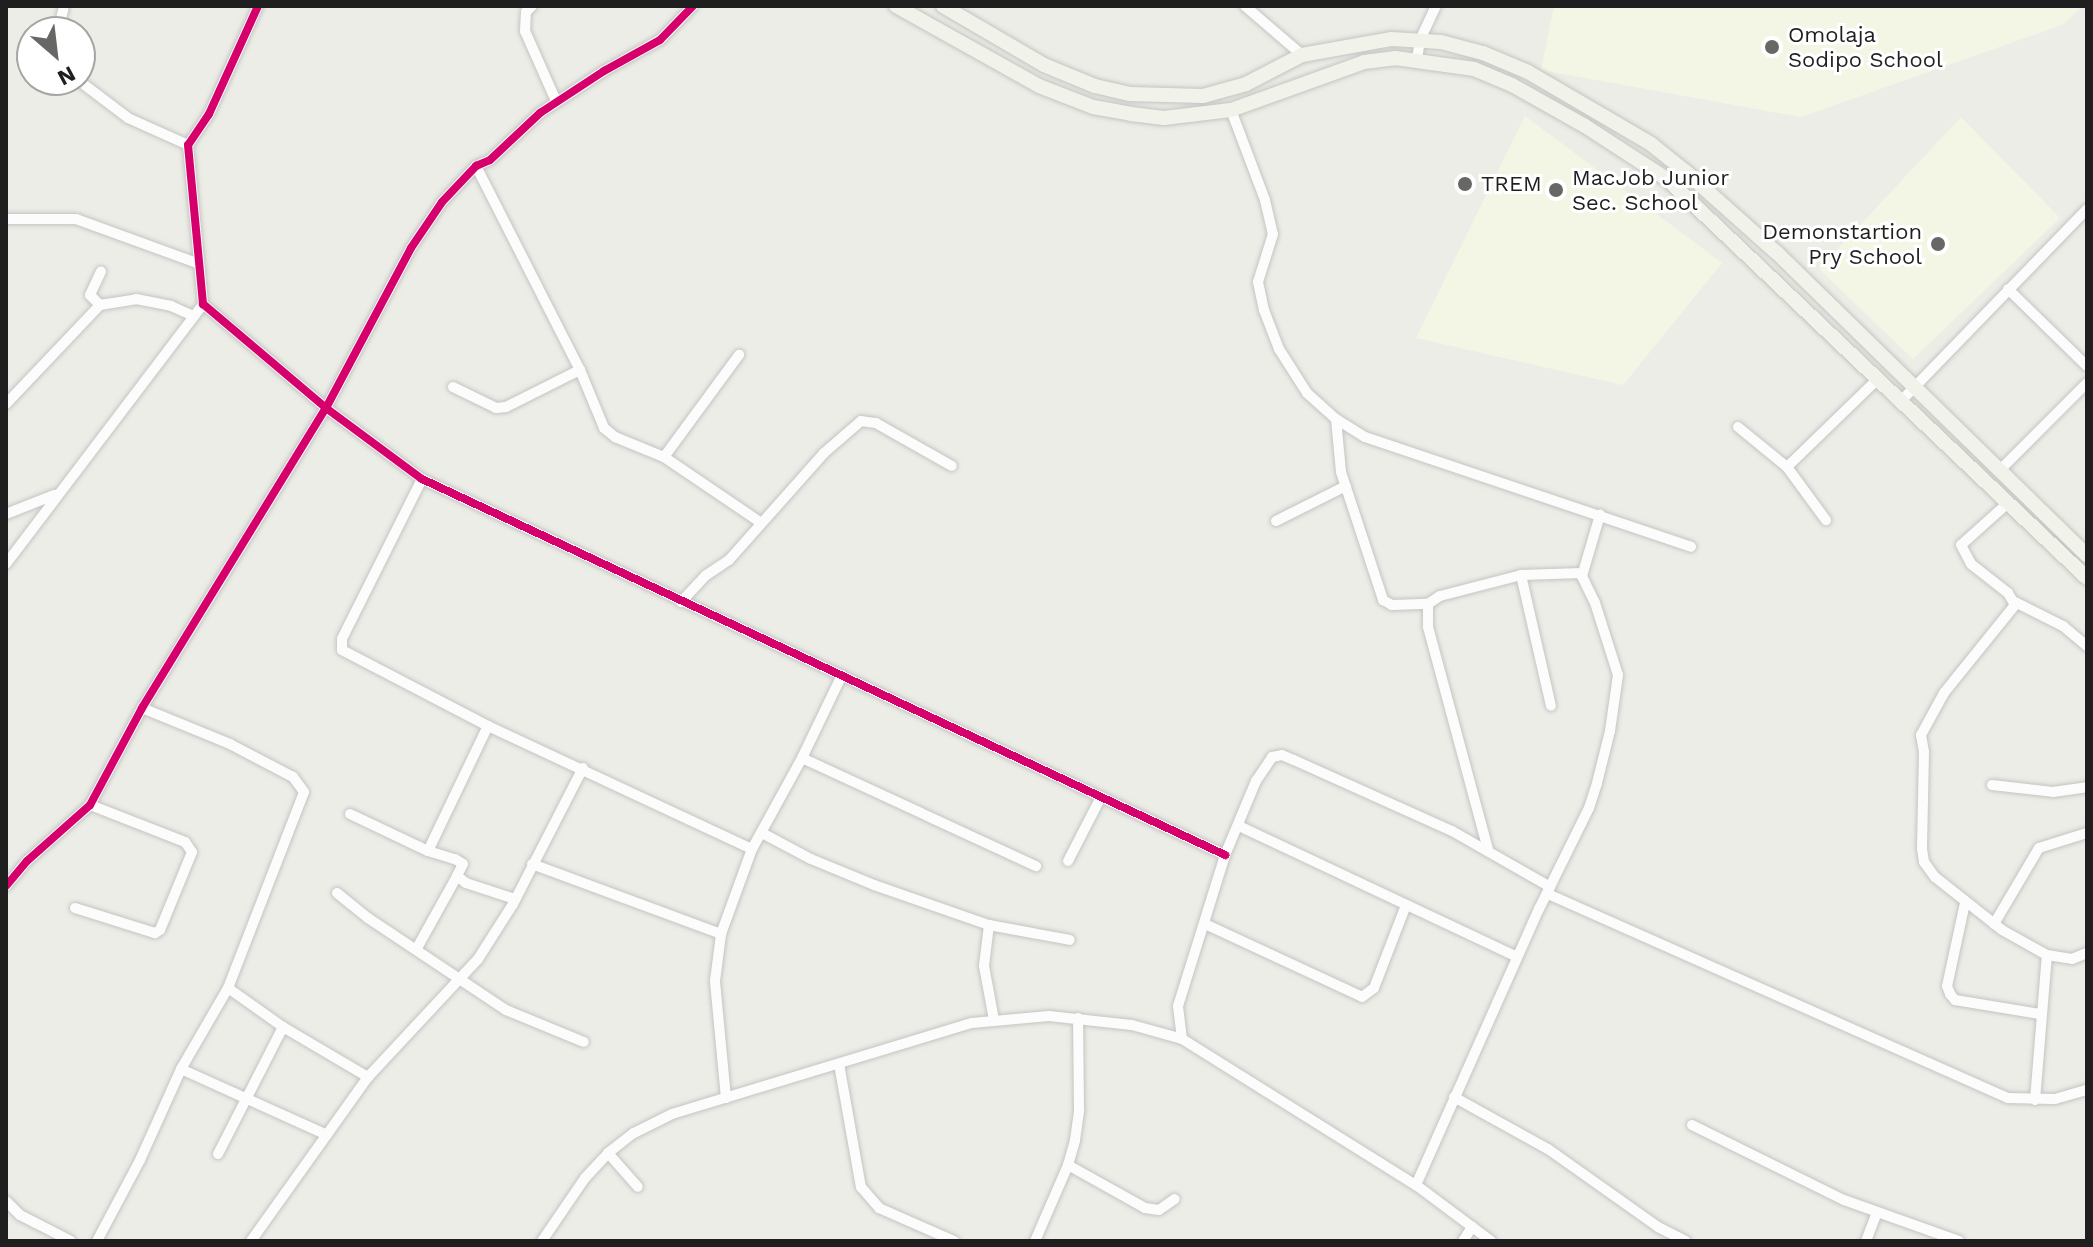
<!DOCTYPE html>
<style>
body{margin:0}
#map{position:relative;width:2093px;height:1247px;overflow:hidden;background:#edede8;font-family:"Work Sans",sans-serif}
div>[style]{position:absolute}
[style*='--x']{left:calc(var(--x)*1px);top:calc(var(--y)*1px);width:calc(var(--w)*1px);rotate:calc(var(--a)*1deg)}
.education>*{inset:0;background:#f3f6e4}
.roads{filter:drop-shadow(0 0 2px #c4c4c2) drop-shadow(0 0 2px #c4c4c2)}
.street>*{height:10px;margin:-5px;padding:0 5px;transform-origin:5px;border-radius:5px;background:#fcfcfc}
.secondary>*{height:14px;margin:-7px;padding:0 7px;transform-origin:7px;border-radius:7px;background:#f1f3eb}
.cycleway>*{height:8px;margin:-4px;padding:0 4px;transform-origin:4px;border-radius:4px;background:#d6006c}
.dots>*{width:22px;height:22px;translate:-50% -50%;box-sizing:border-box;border:4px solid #fff;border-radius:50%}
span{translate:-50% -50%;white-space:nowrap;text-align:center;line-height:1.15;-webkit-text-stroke:6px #fff;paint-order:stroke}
.poi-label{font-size:22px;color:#1f1f1f}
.left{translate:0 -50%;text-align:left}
.right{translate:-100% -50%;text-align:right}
.frame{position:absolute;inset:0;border:8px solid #1f1f1f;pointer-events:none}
.north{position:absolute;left:16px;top:16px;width:80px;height:80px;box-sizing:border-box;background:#fff;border:2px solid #a5a5a5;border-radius:50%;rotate:152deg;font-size:22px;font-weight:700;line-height:32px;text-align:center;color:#1f1f1f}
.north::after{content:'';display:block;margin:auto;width:28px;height:36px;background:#676765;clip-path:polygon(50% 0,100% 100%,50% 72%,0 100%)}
</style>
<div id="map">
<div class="education">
<div style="clip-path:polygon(1554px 6px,2083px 6px,2062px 25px,1801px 117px,1541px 70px)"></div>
<div style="clip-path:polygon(1525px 116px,1722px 263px,1623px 385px,1416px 338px)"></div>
<div style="clip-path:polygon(1961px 117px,2060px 218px,1913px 359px,1819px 269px)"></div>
</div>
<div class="roads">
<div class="street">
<div style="--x:258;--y:6;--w:119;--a:114.4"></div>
<div style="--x:209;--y:114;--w:37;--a:124"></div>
<div style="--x:188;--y:145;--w:160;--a:84.6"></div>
<div style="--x:203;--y:304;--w:161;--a:40.2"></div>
<div style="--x:326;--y:408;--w:119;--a:36.5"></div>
<div style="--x:422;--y:479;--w:887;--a:25.09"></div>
<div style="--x:532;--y:6;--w:8;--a:135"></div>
<div style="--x:526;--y:12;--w:19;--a:93"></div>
<div style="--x:525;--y:31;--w:77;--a:66.1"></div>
<div style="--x:1245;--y:6;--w:75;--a:40.7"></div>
<div style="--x:58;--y:32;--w:27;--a:-77"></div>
<div style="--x:1417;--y:59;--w:19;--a:-81"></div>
<div style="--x:1420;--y:40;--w:38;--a:-65"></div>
<div style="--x:78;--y:80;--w:63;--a:37.2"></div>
<div style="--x:128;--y:118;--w:66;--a:24.2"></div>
<div style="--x:1231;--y:110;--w:96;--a:69.3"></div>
<div style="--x:1265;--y:200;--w:35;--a:77"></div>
<div style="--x:1273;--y:234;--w:50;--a:107.4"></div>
<div style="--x:1258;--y:282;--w:29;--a:78"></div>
<div style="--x:1264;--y:310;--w:42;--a:69"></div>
<div style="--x:1279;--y:349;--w:52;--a:57.5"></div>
<div style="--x:1307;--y:393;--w:39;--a:42"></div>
<div style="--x:1336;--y:419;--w:34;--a:32"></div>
<div style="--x:1365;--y:437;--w:344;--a:18.6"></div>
<div style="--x:476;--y:166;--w:229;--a:63"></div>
<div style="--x:580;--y:370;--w:63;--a:67.5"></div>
<div style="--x:604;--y:428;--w:14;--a:39"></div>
<div style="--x:615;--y:437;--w:53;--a:22.2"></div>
<div style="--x:664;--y:457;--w:116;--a:34.1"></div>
<div style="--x:6;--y:219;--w:70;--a:0"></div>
<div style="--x:76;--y:219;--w:129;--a:20"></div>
<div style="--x:2008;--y:289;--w:110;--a:44.3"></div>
<div style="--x:100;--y:305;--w:14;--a:-135"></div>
<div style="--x:90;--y:295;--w:26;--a:-65"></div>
<div style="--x:453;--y:387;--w:48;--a:26"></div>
<div style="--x:496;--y:408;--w:10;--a:-6"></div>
<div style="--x:506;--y:407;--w:83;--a:-26.6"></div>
<div style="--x:1902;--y:400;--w:266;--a:-45.9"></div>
<div style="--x:6;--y:404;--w:137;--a:-46.5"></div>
<div style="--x:100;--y:305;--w:36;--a:-9"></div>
<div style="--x:136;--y:299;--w:36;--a:11"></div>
<div style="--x:171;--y:306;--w:22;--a:24"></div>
<div style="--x:1336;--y:419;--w:53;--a:84.6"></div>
<div style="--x:1341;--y:472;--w:135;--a:71.8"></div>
<div style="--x:1383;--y:600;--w:10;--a:29"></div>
<div style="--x:1392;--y:605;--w:36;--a:-2"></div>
<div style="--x:1428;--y:604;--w:14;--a:-34"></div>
<div style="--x:1440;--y:596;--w:84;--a:-14.5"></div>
<div style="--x:1521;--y:575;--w:61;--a:-1.9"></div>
<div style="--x:1738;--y:427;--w:63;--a:39.2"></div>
<div style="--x:1787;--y:467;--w:66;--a:53.7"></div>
<div style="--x:664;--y:457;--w:127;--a:-53.7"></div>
<div style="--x:1787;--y:467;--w:128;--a:-44.1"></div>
<div style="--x:1999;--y:471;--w:124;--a:-45"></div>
<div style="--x:422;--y:479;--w:179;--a:116.6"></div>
<div style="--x:342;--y:639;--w:11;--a:90"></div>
<div style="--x:342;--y:650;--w:165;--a:27.5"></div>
<div style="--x:488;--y:726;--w:291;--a:25"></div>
<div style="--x:2009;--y:502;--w:64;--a:138.1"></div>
<div style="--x:1961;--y:545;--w:21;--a:62"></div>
<div style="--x:1971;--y:564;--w:47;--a:38.1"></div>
<div style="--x:2008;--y:593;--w:14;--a:60"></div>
<div style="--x:2015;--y:605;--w:113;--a:128.9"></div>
<div style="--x:1944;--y:693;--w:48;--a:118.7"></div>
<div style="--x:1921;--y:735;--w:17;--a:80"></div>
<div style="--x:1924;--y:752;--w:97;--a:91.2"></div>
<div style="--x:1922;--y:849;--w:13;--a:81"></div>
<div style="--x:1924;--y:862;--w:19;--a:54"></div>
<div style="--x:1935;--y:877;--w:85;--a:38.3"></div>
<div style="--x:2002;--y:930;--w:51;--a:29.1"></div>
<div style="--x:2047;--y:955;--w:25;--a:9"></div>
<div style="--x:2072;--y:959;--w:16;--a:-22"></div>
<div style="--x:6;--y:514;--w:52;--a:-21.6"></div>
<div style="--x:1276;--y:521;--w:78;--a:-26.6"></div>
<div style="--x:6;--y:564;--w:326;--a:-52.8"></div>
<div style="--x:1521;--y:575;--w:134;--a:77.1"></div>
<div style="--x:681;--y:602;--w:35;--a:-47"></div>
<div style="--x:705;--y:576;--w:29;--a:-34"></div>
<div style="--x:729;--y:560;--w:143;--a:-48.4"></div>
<div style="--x:824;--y:453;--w:49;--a:-40.9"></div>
<div style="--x:861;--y:421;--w:15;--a:8"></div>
<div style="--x:876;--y:423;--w:87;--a:29.5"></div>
<div style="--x:2015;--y:602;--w:54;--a:26.6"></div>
<div style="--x:2063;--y:626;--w:31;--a:40"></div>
<div style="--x:1428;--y:604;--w:23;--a:90"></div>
<div style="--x:1428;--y:627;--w:231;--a:74.9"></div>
<div style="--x:802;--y:758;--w:258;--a:24.8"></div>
<div style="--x:1992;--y:785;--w:61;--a:6.5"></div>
<div style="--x:2053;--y:792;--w:34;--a:-8"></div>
<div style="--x:350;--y:814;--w:86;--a:25.4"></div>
<div style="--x:428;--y:851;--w:28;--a:17"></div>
<div style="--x:455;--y:859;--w:9;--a:32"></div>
<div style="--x:463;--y:864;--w:13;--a:117"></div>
<div style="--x:457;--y:876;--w:11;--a:38"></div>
<div style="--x:466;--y:883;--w:52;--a:18.1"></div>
<div style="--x:1239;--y:826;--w:307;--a:25.2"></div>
<div style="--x:762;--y:833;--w:55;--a:28"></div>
<div style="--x:811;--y:859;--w:68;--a:22.4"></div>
<div style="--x:874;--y:885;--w:122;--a:19.2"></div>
<div style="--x:989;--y:925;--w:82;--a:10.5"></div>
<div style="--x:428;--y:851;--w:139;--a:-64.4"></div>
<div style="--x:1068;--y:861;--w:72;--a:-62.7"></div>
<div style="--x:532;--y:864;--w:202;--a:20.3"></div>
<div style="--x:6;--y:886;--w:33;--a:-50"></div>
<div style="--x:27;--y:861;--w:84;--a:-41.6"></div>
<div style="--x:90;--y:805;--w:110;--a:-61.8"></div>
<div style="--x:142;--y:708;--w:352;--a:-58.5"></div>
<div style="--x:326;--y:408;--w:181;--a:-62"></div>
<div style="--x:411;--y:248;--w:55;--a:-56"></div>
<div style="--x:442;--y:202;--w:50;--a:-46.6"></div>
<div style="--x:476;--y:166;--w:15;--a:-23"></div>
<div style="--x:490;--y:160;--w:69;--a:-43.2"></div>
<div style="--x:540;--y:113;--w:77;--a:-33.3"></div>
<div style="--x:604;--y:71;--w:64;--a:-29"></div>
<div style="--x:660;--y:40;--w:47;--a:-45.9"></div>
<div style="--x:337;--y:893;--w:40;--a:39"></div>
<div style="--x:368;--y:918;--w:166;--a:33.7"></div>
<div style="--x:506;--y:1010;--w:84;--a:22.3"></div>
<div style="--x:1548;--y:894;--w:503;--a:23.92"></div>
<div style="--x:2008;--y:1098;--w:47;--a:1.2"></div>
<div style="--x:2055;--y:1099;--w:33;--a:-16"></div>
<div style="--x:1965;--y:903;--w:85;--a:102.2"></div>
<div style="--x:1947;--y:986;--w:9;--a:69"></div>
<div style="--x:1950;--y:994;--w:8;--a:50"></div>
<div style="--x:1955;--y:1000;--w:86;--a:9.4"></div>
<div style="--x:75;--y:908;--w:84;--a:17.4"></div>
<div style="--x:155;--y:933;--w:6;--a:-31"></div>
<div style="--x:160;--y:930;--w:84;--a:-67.7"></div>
<div style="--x:192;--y:852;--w:12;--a:-125"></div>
<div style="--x:185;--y:842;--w:102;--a:-158.7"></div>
<div style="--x:1205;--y:924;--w:173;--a:24.9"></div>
<div style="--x:1362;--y:997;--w:15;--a:-37"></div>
<div style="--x:1374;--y:988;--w:89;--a:-68.9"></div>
<div style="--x:1994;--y:924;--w:88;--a:-59.4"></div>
<div style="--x:2039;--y:848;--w:50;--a:-17.4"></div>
<div style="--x:989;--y:925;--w:41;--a:97"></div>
<div style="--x:984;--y:966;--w:55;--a:79.5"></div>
<div style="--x:417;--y:948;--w:82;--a:-60.9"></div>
<div style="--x:228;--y:988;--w:67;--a:35.3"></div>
<div style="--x:283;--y:1027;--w:99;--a:30.5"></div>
<div style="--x:1182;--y:1039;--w:33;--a:-97"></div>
<div style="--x:1178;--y:1006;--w:158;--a:-72.7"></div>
<div style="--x:1225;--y:855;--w:80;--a:-67.3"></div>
<div style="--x:1256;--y:781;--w:29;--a:-56"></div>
<div style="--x:1272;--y:757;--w:10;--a:-11"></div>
<div style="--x:1282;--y:755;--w:13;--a:23"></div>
<div style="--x:1294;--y:760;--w:173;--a:24.2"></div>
<div style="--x:1452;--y:831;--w:113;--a:29.7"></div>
<div style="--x:839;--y:1064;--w:125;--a:79.9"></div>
<div style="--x:861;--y:1187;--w:28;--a:49"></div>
<div style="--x:879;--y:1208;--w:82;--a:23.7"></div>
<div style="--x:181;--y:1069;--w:160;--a:24.3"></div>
<div style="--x:1454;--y:1097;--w:107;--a:29"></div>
<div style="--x:1548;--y:1149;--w:135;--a:35.3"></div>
<div style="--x:1658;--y:1227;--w:31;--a:27"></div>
<div style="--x:726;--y:1098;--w:118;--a:-95.4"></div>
<div style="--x:715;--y:981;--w:47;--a:-82.7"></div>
<div style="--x:721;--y:934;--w:90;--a:-70"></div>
<div style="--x:752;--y:849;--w:104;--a:-61.2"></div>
<div style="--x:802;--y:758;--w:92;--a:-64.3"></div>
<div style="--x:2035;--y:1100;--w:145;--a:-85.3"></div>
<div style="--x:1692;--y:1125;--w:169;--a:26.3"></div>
<div style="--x:1844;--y:1200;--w:122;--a:19.6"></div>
<div style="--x:608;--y:1153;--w:45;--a:48.6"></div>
<div style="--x:218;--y:1154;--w:143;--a:-62.9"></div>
<div style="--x:1068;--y:1165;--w:88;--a:29.2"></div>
<div style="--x:1145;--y:1208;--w:14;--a:8"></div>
<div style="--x:1159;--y:1210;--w:19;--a:-35"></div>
<div style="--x:1416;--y:1185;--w:302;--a:-66"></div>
<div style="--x:1539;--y:909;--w:113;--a:-63.7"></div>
<div style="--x:1589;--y:808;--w:26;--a:-72"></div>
<div style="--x:1597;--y:783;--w:54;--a:-76"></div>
<div style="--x:1610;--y:731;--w:57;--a:-81.9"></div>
<div style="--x:1618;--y:675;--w:76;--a:-107.7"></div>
<div style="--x:1595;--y:603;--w:30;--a:-116"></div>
<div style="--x:1582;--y:576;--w:64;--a:-73.6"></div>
<div style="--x:6;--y:1201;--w:20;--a:45"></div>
<div style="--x:20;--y:1215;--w:57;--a:27"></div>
<div style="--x:97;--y:1241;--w:92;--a:-62"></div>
<div style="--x:140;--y:1160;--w:100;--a:-65.7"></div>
<div style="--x:181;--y:1069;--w:94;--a:-59.9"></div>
<div style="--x:228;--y:988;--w:210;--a:-68.8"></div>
<div style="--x:304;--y:792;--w:19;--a:-126"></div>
<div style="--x:293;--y:777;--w:71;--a:-152.4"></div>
<div style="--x:230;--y:744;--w:95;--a:-157.8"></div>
<div style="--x:251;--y:1241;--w:201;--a:-54.5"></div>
<div style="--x:368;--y:1077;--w:161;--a:-47"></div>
<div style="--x:478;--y:959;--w:65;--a:-57.5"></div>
<div style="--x:513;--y:904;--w:153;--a:-62.8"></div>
<div style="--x:542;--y:1241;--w:76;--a:-55.7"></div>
<div style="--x:585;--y:1178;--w:34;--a:-47"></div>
<div style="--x:608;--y:1153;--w:33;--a:-38"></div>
<div style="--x:634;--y:1133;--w:42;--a:-26.6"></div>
<div style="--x:672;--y:1114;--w:313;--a:-16.9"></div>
<div style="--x:972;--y:1023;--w:77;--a:-5.2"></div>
<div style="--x:1049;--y:1016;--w:83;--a:6.2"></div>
<div style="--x:1132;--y:1025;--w:52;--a:15.6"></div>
<div style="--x:1182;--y:1039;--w:276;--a:32"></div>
<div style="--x:1416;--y:1185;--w:94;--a:36.7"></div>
<div style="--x:1035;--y:1241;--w:83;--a:-66.5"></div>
<div style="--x:1068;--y:1165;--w:26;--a:-74"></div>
<div style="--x:1075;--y:1140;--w:30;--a:-82"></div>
<div style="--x:1079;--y:1110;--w:92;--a:-90.6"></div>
<div style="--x:1463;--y:1241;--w:17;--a:-57"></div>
<div style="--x:1866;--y:1241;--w:31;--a:-69"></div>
</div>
<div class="secondary">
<div style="--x:896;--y:6;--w:164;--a:29.2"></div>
<div style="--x:1039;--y:86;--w:58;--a:21.3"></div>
<div style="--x:1093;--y:107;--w:39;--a:10"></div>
<div style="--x:1131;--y:114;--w:33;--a:7"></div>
<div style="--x:1164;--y:118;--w:67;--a:-6.8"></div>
<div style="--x:1231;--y:110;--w:141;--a:-19.8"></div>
<div style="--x:1364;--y:62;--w:31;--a:-7"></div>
<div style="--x:1395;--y:58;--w:80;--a:7.9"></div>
<div style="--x:1474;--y:69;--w:41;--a:22.8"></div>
<div style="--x:1512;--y:85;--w:84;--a:29.3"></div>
<div style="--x:1585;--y:126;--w:99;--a:33"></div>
<div style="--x:1668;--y:180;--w:578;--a:43.53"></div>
<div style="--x:943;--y:6;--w:117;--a:30.3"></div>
<div style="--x:1044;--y:65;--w:55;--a:22.4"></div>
<div style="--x:1095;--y:86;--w:35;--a:13"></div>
<div style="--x:1129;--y:94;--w:74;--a:1.5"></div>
<div style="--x:1203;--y:96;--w:45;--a:-15.6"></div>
<div style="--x:1246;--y:84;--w:63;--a:-27.4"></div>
<div style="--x:1302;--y:55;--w:90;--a:-10.2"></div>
<div style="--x:1391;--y:39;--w:50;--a:3.4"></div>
<div style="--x:1441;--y:42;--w:43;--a:14.7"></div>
<div style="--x:1483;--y:53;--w:49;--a:22.9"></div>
<div style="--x:1528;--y:72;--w:143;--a:30.3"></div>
<div style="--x:1651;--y:144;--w:45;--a:38.7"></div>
<div style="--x:1686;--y:172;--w:122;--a:41.7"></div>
<div style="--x:1777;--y:253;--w:433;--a:44.3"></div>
</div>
</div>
<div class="cycleway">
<div style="--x:258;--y:6;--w:119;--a:114.4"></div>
<div style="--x:209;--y:114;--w:37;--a:124"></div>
<div style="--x:188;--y:145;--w:160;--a:84.6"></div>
<div style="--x:203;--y:304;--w:161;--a:40.2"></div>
<div style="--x:326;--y:408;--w:119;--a:36.5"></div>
<div style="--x:422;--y:479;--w:887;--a:25.09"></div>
<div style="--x:6;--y:886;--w:33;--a:-50"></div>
<div style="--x:27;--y:861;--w:84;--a:-41.6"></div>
<div style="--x:90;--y:805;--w:110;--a:-61.8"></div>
<div style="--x:142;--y:708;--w:352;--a:-58.5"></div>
<div style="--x:326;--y:408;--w:181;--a:-62"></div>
<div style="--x:411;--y:248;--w:55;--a:-56"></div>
<div style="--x:442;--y:202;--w:50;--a:-46.6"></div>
<div style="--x:476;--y:166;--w:15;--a:-23"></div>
<div style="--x:490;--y:160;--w:69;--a:-43.2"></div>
<div style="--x:540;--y:113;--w:77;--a:-33.3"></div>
<div style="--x:604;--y:71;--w:64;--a:-29"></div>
<div style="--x:660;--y:40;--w:47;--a:-45.9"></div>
</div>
<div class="dots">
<div style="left:1772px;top:47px;background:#676765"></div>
<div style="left:1465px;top:184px;background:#676765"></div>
<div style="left:1556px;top:190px;background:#676765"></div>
<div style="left:1938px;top:244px;background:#676765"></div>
</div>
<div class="poi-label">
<span class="left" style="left:1788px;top:47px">Omolaja<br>Sodipo School</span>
<span class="left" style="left:1572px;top:190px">MacJob Junior<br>Sec. School</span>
<span class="left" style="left:1481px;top:184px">TREM</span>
<span class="right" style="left:1922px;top:244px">Demonstartion<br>Pry School</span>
</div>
<div class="frame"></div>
<div class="north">N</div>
</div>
